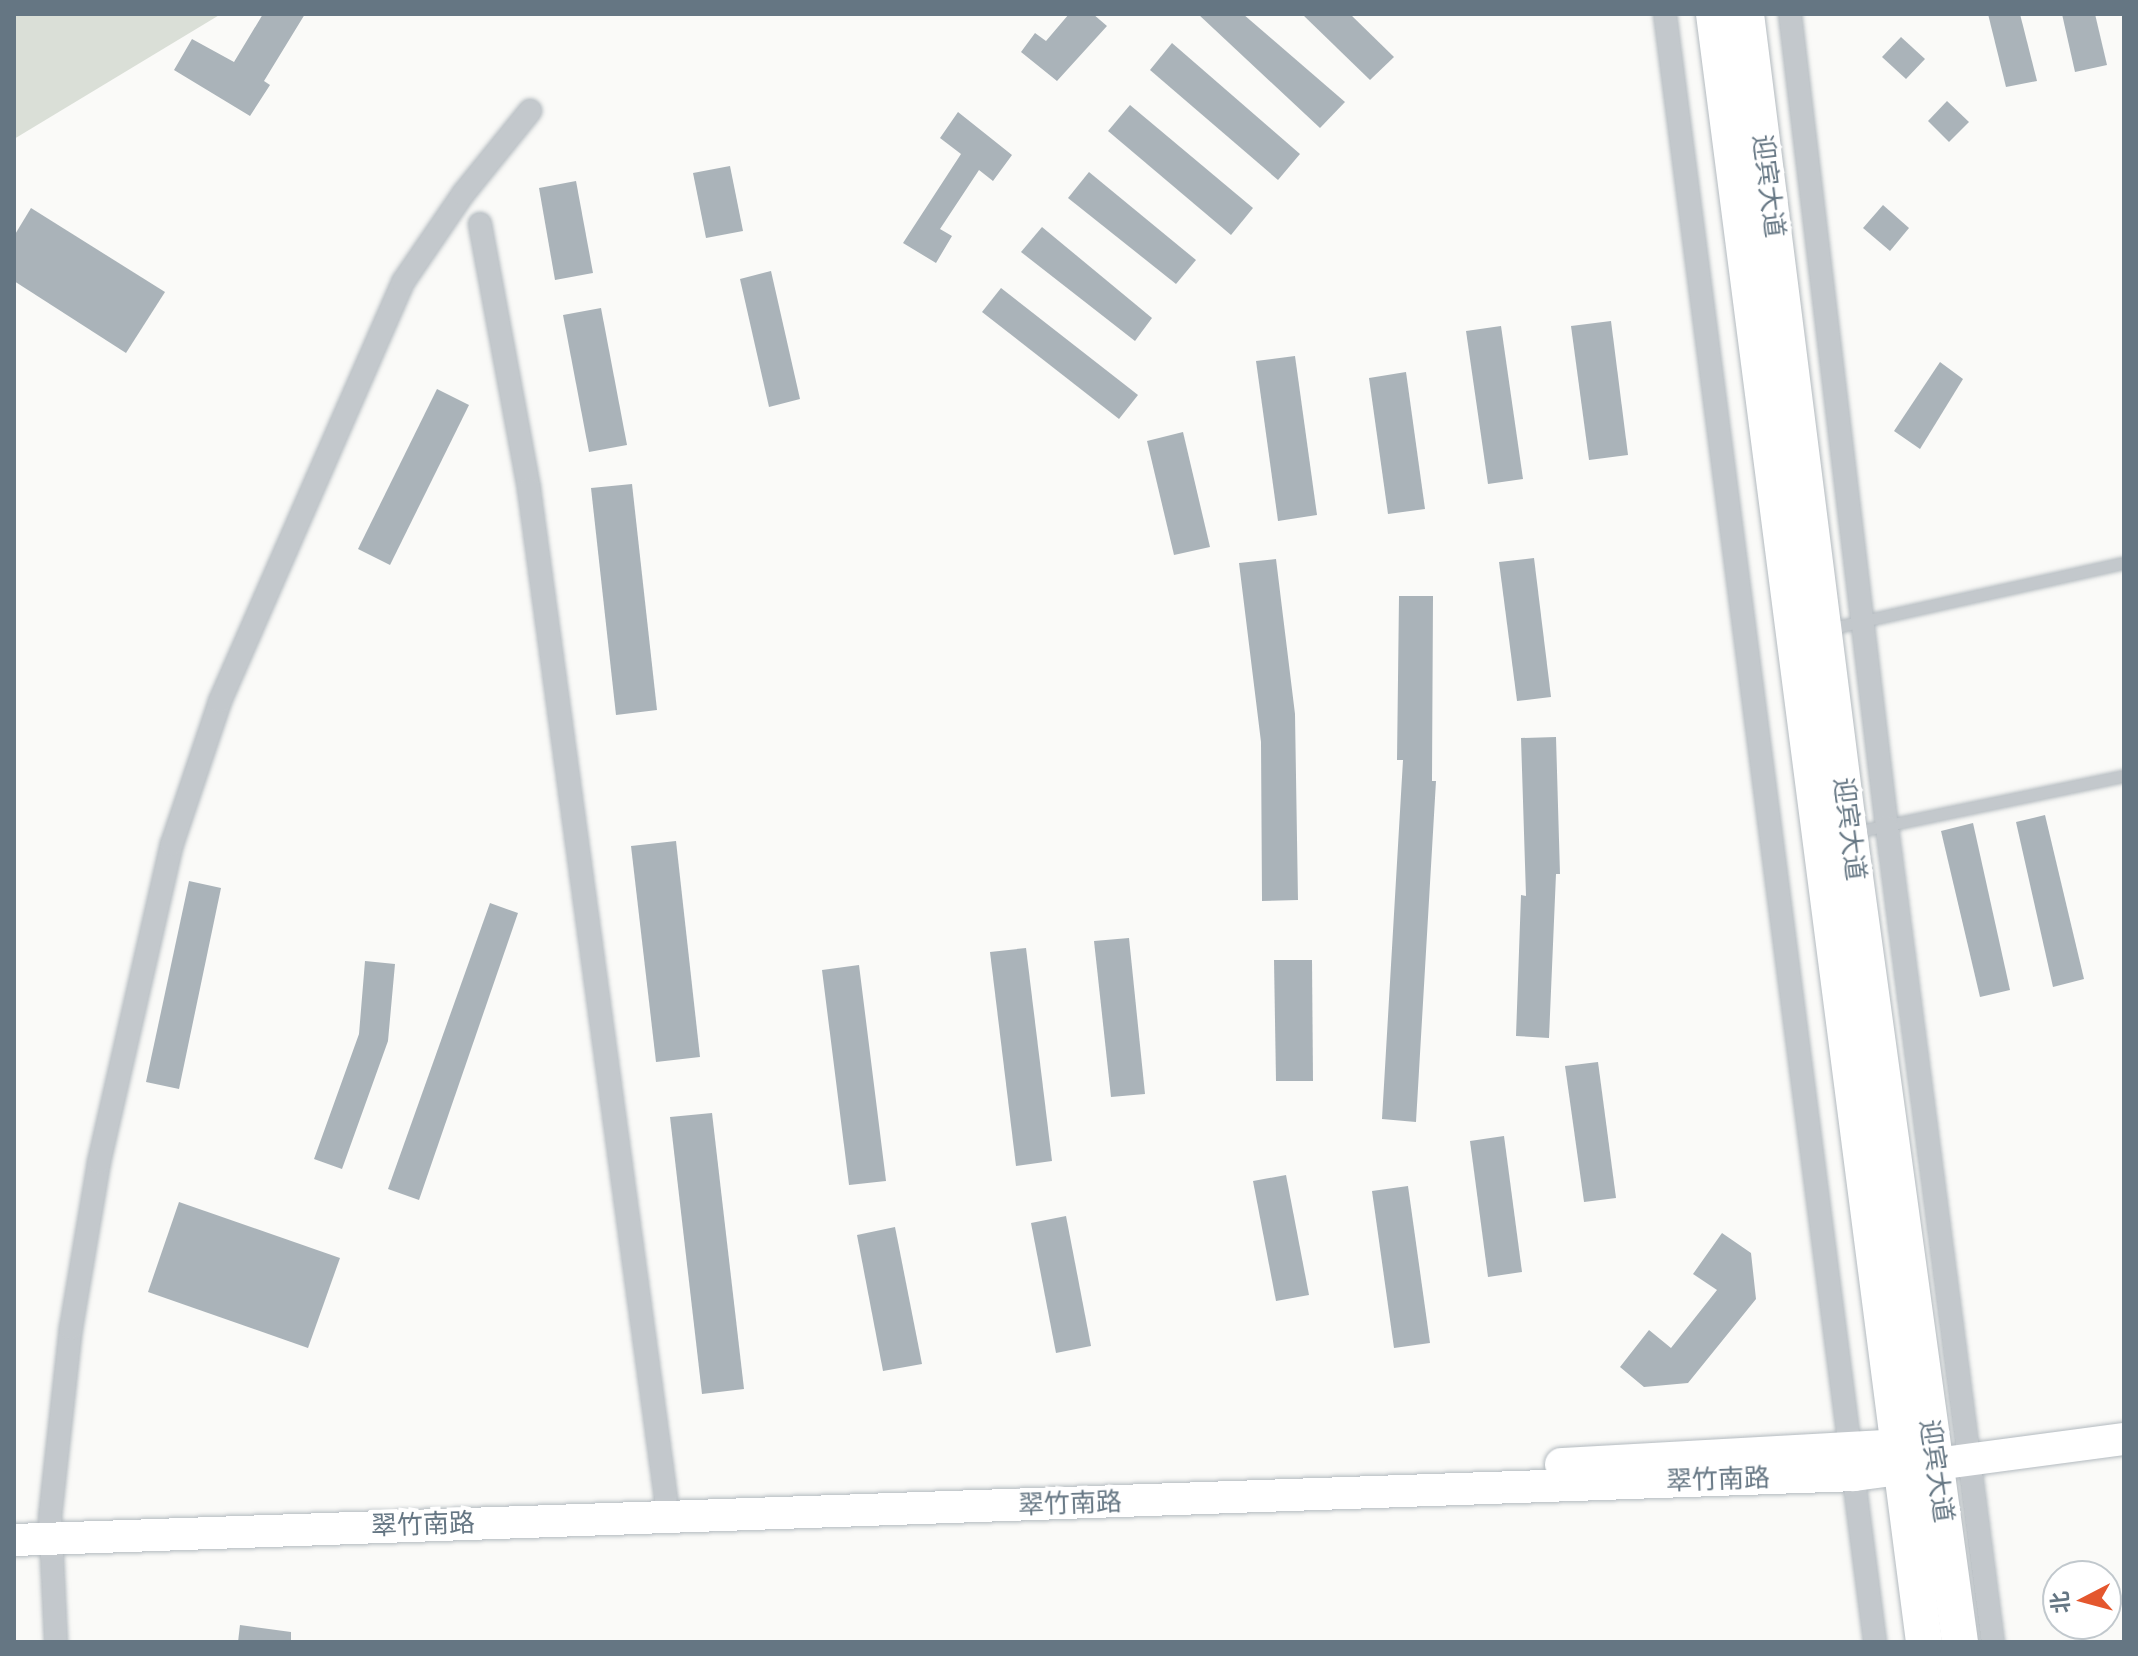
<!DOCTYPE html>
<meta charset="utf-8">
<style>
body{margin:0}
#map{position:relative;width:2138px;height:1656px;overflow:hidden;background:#fafaf8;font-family:"Space Grotesk","Noto Sans SC",sans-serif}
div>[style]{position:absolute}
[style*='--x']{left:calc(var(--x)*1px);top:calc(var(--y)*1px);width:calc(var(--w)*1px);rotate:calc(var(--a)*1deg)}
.green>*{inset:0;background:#dadfd7}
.building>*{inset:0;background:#aab3b9}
.roads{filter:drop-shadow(0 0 2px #b3babf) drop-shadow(0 0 2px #b3babf)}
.service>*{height:11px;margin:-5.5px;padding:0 5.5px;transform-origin:5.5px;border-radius:5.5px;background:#c3c8cc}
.minor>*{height:22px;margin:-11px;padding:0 11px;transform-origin:11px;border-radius:11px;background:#c3c8cc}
.secondary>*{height:32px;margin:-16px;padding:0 16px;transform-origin:16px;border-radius:16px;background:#fff}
.primary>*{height:36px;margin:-18px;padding:0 18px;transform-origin:18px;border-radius:18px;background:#fff}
span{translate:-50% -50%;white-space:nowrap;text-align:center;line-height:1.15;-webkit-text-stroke:8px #fff;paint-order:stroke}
.street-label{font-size:26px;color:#657683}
.frame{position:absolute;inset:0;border:16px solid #657683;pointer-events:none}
.north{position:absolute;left:2042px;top:1560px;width:80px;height:80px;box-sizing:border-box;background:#fff;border:2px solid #c1c8cd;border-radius:50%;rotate:264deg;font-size:22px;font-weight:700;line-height:32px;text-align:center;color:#657683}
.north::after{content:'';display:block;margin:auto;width:28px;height:36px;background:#e4572e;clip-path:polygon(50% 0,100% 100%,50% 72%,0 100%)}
</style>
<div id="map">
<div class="green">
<div style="clip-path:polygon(14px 14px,221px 14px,14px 139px)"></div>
</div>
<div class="building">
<div style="clip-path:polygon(263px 14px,305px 14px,264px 81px,270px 85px,250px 116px,174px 70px,192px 39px,234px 62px)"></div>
<div style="clip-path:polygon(1069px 14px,1093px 14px,1107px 26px,1057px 81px,1021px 52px,1035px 33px,1046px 41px)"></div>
<div style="clip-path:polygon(1198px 14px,1243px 14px,1345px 102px,1320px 128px)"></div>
<div style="clip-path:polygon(1302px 14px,1350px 14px,1394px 57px,1370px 80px)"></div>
<div style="clip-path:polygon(1988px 14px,2020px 14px,2037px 81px,2006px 87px)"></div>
<div style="clip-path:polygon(2062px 14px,2095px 14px,2107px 65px,2075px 72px)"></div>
<div style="clip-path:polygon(1901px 37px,1925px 59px,1906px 79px,1882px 57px)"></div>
<div style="clip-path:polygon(1172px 43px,1300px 154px,1278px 180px,1150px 70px)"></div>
<div style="clip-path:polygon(1947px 101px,1969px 122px,1949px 142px,1928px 121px)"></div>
<div style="clip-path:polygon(1130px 105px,1253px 208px,1231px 235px,1108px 131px)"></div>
<div style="clip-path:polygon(958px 112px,1012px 155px,993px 181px,979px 170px,940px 229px,952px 236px,936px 263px,903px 243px,961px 154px,940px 138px)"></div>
<div style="clip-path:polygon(730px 166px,743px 231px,706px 238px,693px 173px)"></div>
<div style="clip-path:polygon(1089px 172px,1196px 260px,1176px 284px,1068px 198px)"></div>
<div style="clip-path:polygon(576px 181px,593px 273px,555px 280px,539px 188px)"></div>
<div style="clip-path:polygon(1883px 205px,1909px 228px,1890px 251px,1863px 228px)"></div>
<div style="clip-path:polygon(31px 208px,165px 292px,126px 353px,14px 281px,14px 236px)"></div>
<div style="clip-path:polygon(1042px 227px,1152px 318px,1135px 341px,1021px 252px)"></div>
<div style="clip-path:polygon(771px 271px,800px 399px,769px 407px,740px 279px)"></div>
<div style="clip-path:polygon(1001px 288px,1138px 395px,1119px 419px,982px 312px)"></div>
<div style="clip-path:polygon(601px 308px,627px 445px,589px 452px,563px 315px)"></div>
<div style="clip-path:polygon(1611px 321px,1628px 455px,1589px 460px,1571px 326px)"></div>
<div style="clip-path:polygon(1501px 326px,1523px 479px,1488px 484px,1466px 331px)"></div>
<div style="clip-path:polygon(1295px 356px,1317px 515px,1278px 521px,1256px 361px)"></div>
<div style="clip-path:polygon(1940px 362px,1963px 379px,1920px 449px,1894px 431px)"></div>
<div style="clip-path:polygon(1406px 372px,1425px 509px,1388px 514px,1369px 378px)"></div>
<div style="clip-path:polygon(437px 389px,469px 405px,390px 565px,358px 549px)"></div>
<div style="clip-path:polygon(1183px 432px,1210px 547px,1174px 555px,1147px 441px)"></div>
<div style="clip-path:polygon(632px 484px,657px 710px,616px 715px,591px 488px)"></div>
<div style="clip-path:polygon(1534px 558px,1551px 697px,1517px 701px,1499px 562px)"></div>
<div style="clip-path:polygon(1276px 559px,1295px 714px,1298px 900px,1262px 901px,1261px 742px,1239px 563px)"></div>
<div style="clip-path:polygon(1399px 596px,1433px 596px,1432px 781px,1436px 781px,1416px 1122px,1382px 1119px,1403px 760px,1397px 760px)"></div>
<div style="clip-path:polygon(1556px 737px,1560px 874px,1556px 874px,1549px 1038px,1516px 1036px,1521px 895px,1526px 896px,1521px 738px)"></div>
<div style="clip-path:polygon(2045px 815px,2084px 979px,2053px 987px,2016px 822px)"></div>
<div style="clip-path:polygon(1973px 823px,2010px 990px,1980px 997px,1941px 831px)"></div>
<div style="clip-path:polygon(676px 841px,700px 1057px,656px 1062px,631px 846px)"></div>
<div style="clip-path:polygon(189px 881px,221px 888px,179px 1089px,146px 1082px)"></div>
<div style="clip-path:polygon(490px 903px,518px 913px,419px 1200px,388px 1189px)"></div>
<div style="clip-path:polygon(1129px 938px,1145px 1094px,1111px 1097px,1094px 941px)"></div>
<div style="clip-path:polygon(1026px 948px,1052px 1161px,1016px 1166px,990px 952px)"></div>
<div style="clip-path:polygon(1274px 960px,1312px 960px,1313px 1081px,1276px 1081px)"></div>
<div style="clip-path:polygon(365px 961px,395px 964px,388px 1041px,342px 1169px,314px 1159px,359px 1034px)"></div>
<div style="clip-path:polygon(859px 965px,886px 1181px,849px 1185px,822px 970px)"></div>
<div style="clip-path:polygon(1598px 1062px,1616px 1198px,1584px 1202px,1565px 1066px)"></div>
<div style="clip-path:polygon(712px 1113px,744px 1389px,702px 1394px,670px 1117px)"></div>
<div style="clip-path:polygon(1504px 1136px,1522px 1272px,1488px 1277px,1470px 1141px)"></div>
<div style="clip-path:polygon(1286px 1175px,1309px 1295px,1276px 1301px,1253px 1181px)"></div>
<div style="clip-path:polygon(1408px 1186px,1430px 1343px,1394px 1348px,1372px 1191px)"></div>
<div style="clip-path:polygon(179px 1202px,340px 1258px,308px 1348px,148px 1292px)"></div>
<div style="clip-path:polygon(1066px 1216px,1091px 1346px,1056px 1353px,1031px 1223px)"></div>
<div style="clip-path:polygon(895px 1227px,922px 1364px,883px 1371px,857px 1235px)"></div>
<div style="clip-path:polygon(1722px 1233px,1751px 1253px,1756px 1299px,1688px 1383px,1644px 1387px,1620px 1367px,1649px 1330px,1671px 1348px,1717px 1290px,1693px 1274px)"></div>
<div style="clip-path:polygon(240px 1625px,291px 1632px,291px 1642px,238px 1642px)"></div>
</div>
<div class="roads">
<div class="service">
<div style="--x:1828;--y:629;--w:303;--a:-12.6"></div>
<div style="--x:1855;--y:832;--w:275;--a:-11.8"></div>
</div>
<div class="minor">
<div style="--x:1665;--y:14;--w:1641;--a:82.65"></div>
<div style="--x:1790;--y:14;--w:819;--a:83.2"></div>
<div style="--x:1887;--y:827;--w:822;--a:82.59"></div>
<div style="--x:480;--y:224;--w:269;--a:79.5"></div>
<div style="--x:529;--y:489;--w:1018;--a:82.27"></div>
<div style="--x:56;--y:1642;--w:125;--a:-92.7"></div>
<div style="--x:50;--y:1517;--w:190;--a:-83.7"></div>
<div style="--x:71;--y:1328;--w:168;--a:-80.4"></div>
<div style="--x:99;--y:1162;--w:326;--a:-77.1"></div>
<div style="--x:172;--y:844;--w:151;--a:-71.4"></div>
<div style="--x:220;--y:701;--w:457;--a:-66.4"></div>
<div style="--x:403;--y:282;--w:107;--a:-55.7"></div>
<div style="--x:463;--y:194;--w:107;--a:-51.1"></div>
</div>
<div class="secondary">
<div style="--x:1561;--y:1464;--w:362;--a:-3.2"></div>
<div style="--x:14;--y:1540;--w:1841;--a:-2.02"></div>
<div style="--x:1854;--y:1475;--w:272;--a:-7.6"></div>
</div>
<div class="primary">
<div style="--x:1714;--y:14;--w:1641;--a:82.65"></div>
<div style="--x:1746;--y:14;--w:825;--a:82.83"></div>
<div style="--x:1849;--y:833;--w:817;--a:82.19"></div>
</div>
</div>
<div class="street-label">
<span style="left:1768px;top:186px;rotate:83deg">迎宾大道</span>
<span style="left:1849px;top:829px;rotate:83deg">迎宾大道</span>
<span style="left:1936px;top:1471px;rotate:82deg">迎宾大道</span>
<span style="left:1718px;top:1480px;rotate:-2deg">翠竹南路</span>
<span style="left:1070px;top:1504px;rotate:-2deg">翠竹南路</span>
<span style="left:423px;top:1525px;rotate:-2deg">翠竹南路</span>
</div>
<div class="frame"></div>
<div class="north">北</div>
</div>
